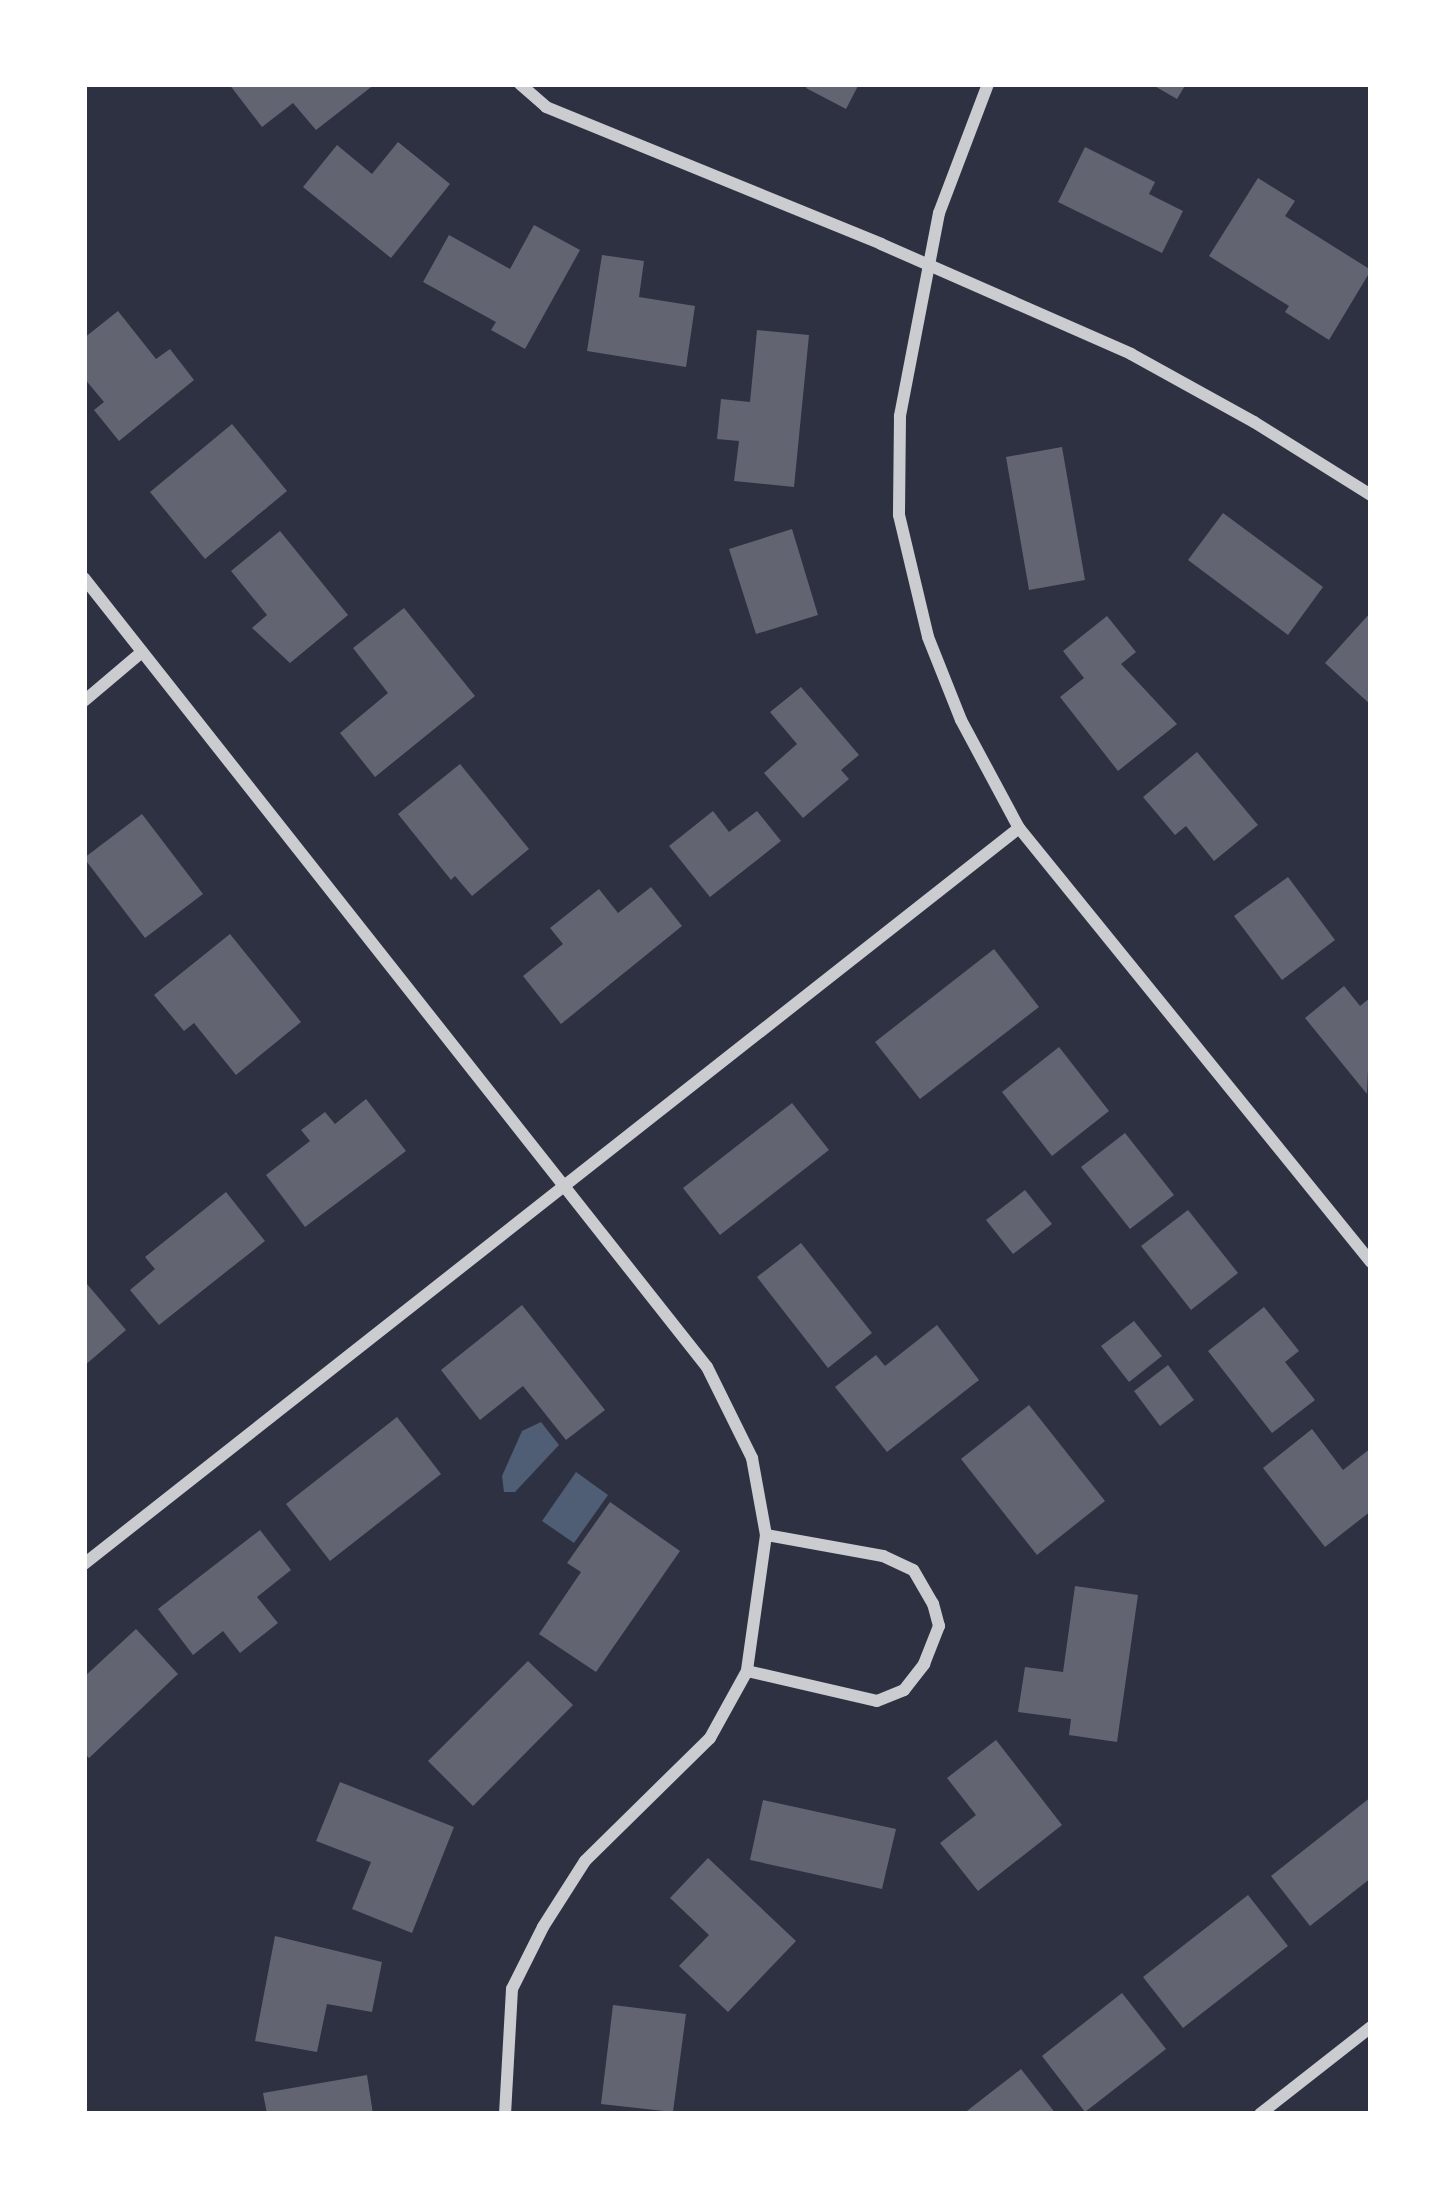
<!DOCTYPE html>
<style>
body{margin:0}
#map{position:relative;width:1455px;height:2198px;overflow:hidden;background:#2d3142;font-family:"Nunito Sans",sans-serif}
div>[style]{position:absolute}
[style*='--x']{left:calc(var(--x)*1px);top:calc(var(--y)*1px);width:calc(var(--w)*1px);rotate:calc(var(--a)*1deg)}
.water>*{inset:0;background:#4f5d75}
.building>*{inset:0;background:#626471}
.minor>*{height:12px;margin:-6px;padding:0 6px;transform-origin:6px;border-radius:6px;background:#caccd0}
span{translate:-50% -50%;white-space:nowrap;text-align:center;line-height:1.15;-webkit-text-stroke:12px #fff;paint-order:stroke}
.frame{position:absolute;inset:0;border:87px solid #fff;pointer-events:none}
</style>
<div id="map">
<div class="water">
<div style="clip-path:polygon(541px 1422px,559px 1445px,515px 1492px,504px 1492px,502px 1476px,522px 1431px)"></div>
<div style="clip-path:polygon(576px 1472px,608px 1495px,574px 1543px,542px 1521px)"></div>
</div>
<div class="building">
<div style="clip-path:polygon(229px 84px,375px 84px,316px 130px,293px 103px,262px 127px)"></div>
<div style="clip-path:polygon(809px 84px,859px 84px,846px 109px,806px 88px)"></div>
<div style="clip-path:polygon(1151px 84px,1186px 84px,1177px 99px)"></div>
<div style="clip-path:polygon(398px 142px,450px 184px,391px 258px,303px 187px,337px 145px,372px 174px)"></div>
<div style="clip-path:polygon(1085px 147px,1155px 182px,1149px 194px,1183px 211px,1162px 253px,1058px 202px)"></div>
<div style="clip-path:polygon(1258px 178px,1295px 201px,1285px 216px,1371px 270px,1329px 340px,1285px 312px,1289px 306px,1209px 256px)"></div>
<div style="clip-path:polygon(534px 225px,580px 250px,525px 349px,491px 330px,496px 322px,423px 282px,449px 235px,510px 269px)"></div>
<div style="clip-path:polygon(602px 255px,644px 261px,639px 297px,695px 306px,686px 367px,587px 351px)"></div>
<div style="clip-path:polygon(118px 311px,156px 359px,170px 349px,194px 380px,119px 441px,94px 410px,104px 402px,84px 378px,84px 338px)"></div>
<div style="clip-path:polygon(757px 330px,809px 335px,794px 487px,734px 481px,739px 441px,717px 439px,721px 399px,750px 402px)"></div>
<div style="clip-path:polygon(232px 424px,287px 491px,205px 559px,150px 492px)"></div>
<div style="clip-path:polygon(1062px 447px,1085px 580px,1029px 590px,1006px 457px)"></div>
<div style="clip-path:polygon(1223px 513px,1323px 587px,1288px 635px,1188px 560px)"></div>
<div style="clip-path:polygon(792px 529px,818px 615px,756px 634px,729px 549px)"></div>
<div style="clip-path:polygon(280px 531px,348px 615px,290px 663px,252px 628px,267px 615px,231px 571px)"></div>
<div style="clip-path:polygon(404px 608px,475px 696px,375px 777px,340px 733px,388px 693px,353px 648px)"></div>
<div style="clip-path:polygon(1371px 612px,1371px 705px,1325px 663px)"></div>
<div style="clip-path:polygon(1107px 616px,1136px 652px,1121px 664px,1177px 724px,1118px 771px,1060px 697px,1084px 678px,1063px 651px)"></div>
<div style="clip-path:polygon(801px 687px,859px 755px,841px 770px,849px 779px,803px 818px,764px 773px,797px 744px,770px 712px)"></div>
<div style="clip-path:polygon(1197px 752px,1258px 825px,1214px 861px,1186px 826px,1175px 835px,1143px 797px)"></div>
<div style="clip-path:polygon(460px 764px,529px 849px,472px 896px,455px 876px,451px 880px,398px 814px)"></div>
<div style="clip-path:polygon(713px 811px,729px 832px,757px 811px,781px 841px,710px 897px,669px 846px)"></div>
<div style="clip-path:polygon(142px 814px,203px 894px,145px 938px,84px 858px)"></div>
<div style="clip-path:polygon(1288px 877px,1335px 940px,1282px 980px,1234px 916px)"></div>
<div style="clip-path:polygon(651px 887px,682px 926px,561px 1024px,523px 976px,563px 944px,550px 928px,599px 889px,618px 913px)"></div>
<div style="clip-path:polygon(230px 934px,301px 1022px,236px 1075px,194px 1023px,184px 1031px,154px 995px)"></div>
<div style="clip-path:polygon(994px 949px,1039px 1007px,920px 1099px,875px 1042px)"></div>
<div style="clip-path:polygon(1344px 986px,1360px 1006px,1371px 997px,1367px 1094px,1305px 1018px)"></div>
<div style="clip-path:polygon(1059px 1047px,1109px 1111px,1052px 1156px,1002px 1092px)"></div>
<div style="clip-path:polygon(366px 1099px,406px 1151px,305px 1227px,266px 1175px,310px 1141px,301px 1130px,325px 1112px,335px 1124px)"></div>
<div style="clip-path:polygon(792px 1103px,829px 1150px,720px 1235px,683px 1188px)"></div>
<div style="clip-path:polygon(1125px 1133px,1174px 1195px,1130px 1229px,1081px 1167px)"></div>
<div style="clip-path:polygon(1025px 1190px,1052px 1224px,1013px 1254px,986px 1220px)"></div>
<div style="clip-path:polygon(226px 1192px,265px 1241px,159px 1325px,130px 1290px,155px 1269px,145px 1257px)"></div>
<div style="clip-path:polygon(1188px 1210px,1238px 1273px,1191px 1310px,1141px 1246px)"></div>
<div style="clip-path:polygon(801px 1243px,872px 1333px,828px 1368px,757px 1277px)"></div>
<div style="clip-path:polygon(87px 1284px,126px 1330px,84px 1366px,84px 1287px)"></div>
<div style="clip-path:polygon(522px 1305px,605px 1410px,566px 1440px,523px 1386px,480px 1420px,441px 1370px)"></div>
<div style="clip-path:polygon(1264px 1307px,1299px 1351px,1285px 1362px,1315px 1400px,1272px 1433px,1208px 1351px)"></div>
<div style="clip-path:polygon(1134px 1321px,1162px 1356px,1129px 1382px,1101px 1346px)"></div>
<div style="clip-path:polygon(937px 1325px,979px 1380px,887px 1452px,835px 1387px,876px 1355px,885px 1366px)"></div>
<div style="clip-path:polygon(1168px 1365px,1194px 1400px,1160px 1426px,1134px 1391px)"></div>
<div style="clip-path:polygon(1029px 1405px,1105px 1501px,1037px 1555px,961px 1459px)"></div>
<div style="clip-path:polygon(397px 1417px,441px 1474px,330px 1561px,286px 1504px)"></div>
<div style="clip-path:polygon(1312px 1429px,1343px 1470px,1371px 1448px,1371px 1511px,1325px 1547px,1263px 1468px)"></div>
<div style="clip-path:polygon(610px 1502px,680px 1551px,596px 1672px,539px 1634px,581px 1572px,567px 1563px)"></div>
<div style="clip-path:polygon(260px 1530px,291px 1570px,257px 1597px,278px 1623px,240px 1653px,223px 1631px,193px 1655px,158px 1609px)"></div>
<div style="clip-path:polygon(1075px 1586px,1138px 1595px,1117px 1742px,1069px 1735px,1071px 1719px,1018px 1712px,1025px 1667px,1063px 1672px)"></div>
<div style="clip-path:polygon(136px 1629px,178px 1674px,89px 1758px,84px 1753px,84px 1677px)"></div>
<div style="clip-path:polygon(528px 1661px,573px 1705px,473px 1806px,428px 1761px)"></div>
<div style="clip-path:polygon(996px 1740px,1062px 1825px,978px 1891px,940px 1843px,976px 1815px,947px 1778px)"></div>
<div style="clip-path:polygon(340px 1782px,454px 1827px,412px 1933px,352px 1909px,371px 1862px,316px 1841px)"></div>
<div style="clip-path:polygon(1371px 1797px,1371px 1878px,1310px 1926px,1271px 1876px)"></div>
<div style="clip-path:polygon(763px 1800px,896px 1829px,882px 1889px,750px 1860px)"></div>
<div style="clip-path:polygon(708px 1858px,796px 1941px,728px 2012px,679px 1966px,709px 1935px,670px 1898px)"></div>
<div style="clip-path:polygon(1248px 1895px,1288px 1946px,1183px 2028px,1143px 1977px)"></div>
<div style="clip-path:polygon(275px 1936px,382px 1962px,372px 2012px,327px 2004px,317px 2052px,255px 2041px)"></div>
<div style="clip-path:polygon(1122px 1993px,1166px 2049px,1085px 2112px,1042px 2056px)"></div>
<div style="clip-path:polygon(613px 2005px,686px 2014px,673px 2112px,601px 2104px)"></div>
<div style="clip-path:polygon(1021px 2069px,1056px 2114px,963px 2114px)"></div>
<div style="clip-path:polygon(367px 2075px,373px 2114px,267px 2114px,263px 2093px)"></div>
</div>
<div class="minor">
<div style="--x:520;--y:84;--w:35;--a:41"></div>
<div style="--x:546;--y:107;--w:362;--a:22.2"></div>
<div style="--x:881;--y:244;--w:273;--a:23.7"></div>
<div style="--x:1131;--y:354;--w:141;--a:28.9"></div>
<div style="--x:1254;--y:422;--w:138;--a:32"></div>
<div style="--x:988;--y:84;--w:138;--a:110.8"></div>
<div style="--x:939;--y:213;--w:207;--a:100.9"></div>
<div style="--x:900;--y:416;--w:99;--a:90.6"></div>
<div style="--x:899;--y:515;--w:125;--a:76.6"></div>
<div style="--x:928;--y:637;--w:89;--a:68.3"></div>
<div style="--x:961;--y:720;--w:123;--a:61.8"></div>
<div style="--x:1019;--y:828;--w:559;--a:50.96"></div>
<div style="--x:84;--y:578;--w:1005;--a:51.71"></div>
<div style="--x:707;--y:1367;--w:102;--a:63.7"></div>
<div style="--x:752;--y:1458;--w:78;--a:79.7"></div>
<div style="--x:766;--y:1535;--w:137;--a:98"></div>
<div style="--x:747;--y:1671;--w:77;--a:118.9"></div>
<div style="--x:710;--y:1738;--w:175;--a:135.5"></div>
<div style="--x:585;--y:1861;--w:78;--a:122.5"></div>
<div style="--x:543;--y:1927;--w:69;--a:116.6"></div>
<div style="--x:512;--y:1989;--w:125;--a:93.2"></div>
<div style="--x:84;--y:701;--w:76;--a:-40.2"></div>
<div style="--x:84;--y:1564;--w:1190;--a:-38.21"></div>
<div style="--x:747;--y:1671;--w:133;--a:13"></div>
<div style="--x:877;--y:1701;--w:29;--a:-22"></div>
<div style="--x:904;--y:1690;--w:33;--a:-52"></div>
<div style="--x:924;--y:1664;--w:41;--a:-68.5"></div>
<div style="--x:939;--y:1626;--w:23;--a:-105"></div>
<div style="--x:933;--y:1604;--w:39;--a:-120"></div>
<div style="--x:913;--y:1570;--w:33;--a:-155"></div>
<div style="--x:883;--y:1556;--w:119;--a:-169.8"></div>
<div style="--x:1260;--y:2114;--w:141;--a:-38.1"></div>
</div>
<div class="frame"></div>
</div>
